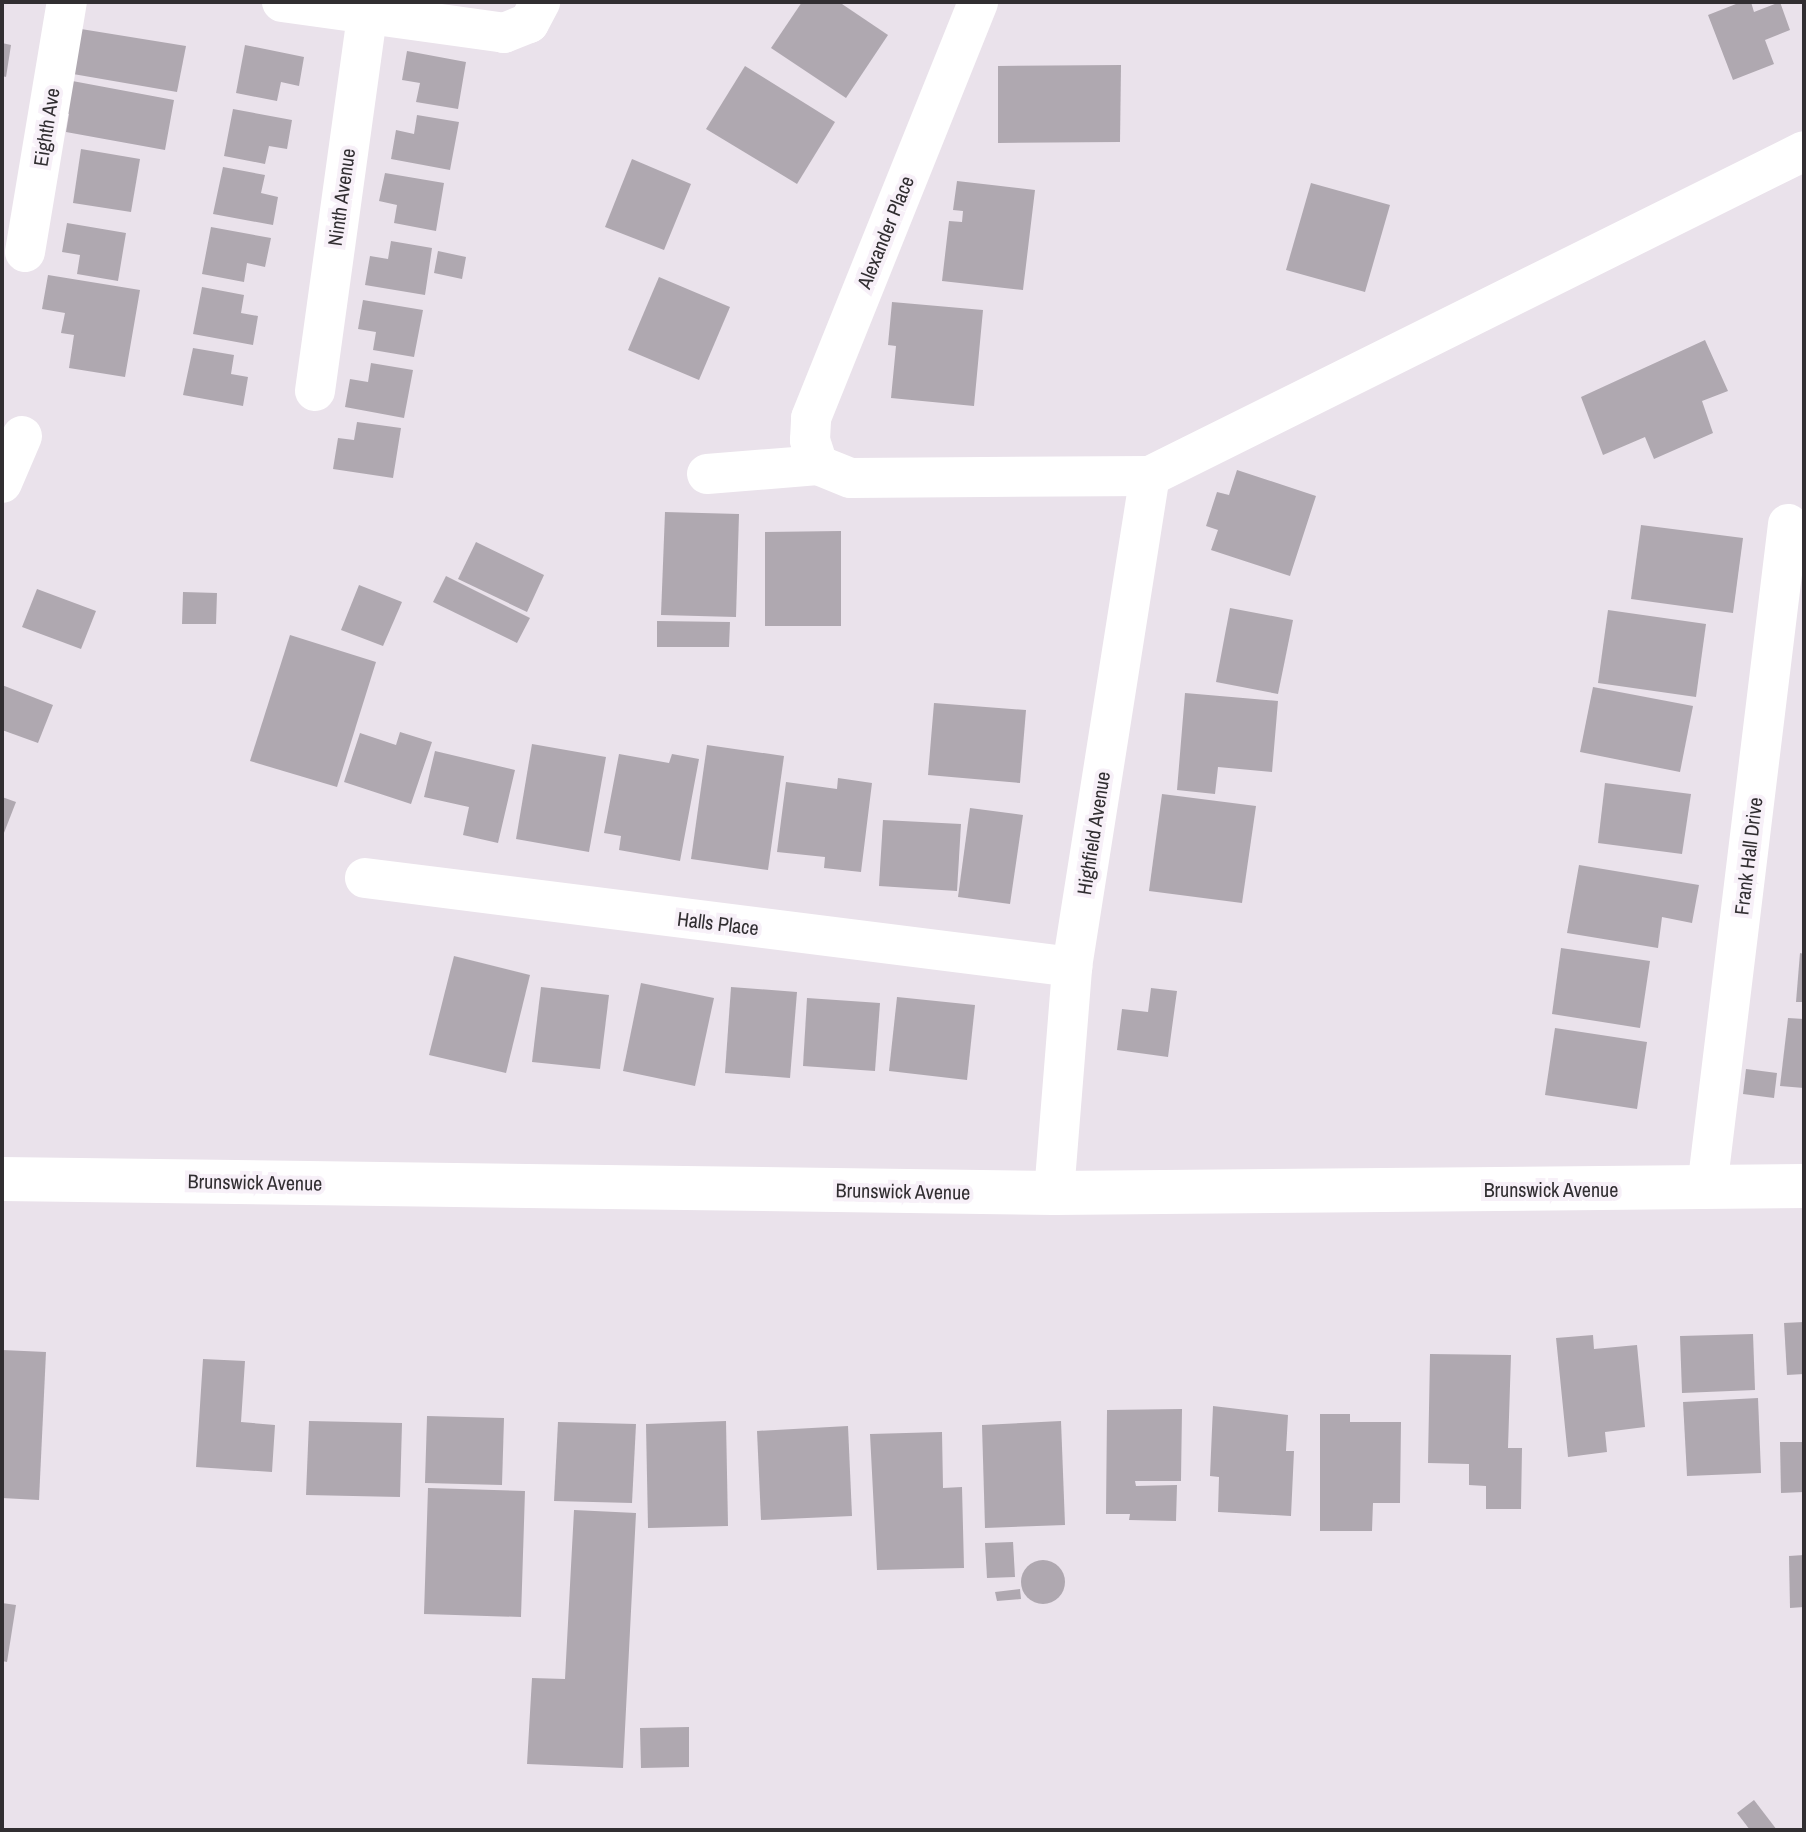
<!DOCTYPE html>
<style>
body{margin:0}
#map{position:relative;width:1806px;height:1832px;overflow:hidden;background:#eae2eb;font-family:"Archivo Narrow",sans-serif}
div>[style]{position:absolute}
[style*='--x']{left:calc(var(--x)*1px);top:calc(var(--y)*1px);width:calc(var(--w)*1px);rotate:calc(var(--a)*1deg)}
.building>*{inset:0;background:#afa8b0}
.round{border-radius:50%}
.street>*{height:40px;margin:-20px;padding:0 20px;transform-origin:20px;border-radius:20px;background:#fff}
.secondary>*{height:44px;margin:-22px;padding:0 22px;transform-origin:22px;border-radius:22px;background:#fff}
span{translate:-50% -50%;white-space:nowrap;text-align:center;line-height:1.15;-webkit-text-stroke:8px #f7f0f8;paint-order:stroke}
.street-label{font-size:20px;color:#312e31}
.frame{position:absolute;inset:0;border:4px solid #312e31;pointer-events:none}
</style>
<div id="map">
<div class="building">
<div style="clip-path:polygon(802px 2px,839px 2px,888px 35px,846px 98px,771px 48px)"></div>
<div style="clip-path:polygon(1741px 2px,1751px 2px,1754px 12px,1780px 2px,1790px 30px,1765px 40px,1774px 64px,1733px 80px,1708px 15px)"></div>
<div style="clip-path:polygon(81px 29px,186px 46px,177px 92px,73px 74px)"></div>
<div style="clip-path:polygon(2px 43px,11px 45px,6px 77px,2px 76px)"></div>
<div style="clip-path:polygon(245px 45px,304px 57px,299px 86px,281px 82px,277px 101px,236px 93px)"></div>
<div style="clip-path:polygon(407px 51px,466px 62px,458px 109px,416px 102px,420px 83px,402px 80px)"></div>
<div style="clip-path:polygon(1121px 65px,1120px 142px,998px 143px,998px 66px)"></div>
<div style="clip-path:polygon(745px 66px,835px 122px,797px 184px,706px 129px)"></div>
<div style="clip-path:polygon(67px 80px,174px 100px,165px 150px,66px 132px,69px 114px,62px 112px)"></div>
<div style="clip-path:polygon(233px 109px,292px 120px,287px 149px,269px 146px,265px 164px,224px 156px)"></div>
<div style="clip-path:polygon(417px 115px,459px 122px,450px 170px,391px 159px,396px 130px,414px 134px)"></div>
<div style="clip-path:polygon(81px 149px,140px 159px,131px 212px,73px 203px)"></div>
<div style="clip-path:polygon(632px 159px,691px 184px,664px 250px,605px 227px)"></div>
<div style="clip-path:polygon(223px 167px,265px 175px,261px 193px,278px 197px,273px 225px,213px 214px)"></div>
<div style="clip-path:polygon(385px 173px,444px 183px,436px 231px,394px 223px,397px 205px,379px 201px)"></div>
<div style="clip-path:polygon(957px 181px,1035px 190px,1023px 290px,942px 281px,949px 221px,962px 222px,963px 211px,953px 210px)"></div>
<div style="clip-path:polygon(1311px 183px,1390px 205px,1365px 292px,1286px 270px)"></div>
<div style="clip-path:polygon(67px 223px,126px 233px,118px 281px,77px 274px,80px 255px,62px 252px)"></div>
<div style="clip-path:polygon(211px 227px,271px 238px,265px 267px,247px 263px,244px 282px,202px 274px)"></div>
<div style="clip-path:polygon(391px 241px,432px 248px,425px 295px,365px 285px,370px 256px,388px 259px)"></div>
<div style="clip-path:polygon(438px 251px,466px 257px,462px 279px,434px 273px)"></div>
<div style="clip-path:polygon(48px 275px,140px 290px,125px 377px,69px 368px,74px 335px,61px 333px,65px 313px,42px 309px)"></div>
<div style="clip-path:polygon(659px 277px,730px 307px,699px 380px,628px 350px)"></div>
<div style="clip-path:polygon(202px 287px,244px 295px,241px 313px,258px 316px,253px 345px,193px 334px)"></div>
<div style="clip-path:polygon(363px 300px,423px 310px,414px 357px,373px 350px,376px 332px,358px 329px)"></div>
<div style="clip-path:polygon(892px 302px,983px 310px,974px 406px,891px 398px,896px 346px,888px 345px)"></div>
<div style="clip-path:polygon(1705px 340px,1728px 391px,1702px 401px,1713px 433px,1654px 459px,1645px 437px,1603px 455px,1581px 397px)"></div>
<div style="clip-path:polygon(193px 348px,234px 355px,231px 374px,248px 377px,243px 406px,183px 395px)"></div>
<div style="clip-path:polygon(371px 363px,413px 370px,404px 418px,345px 407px,350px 379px,368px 382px)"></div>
<div style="clip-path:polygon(357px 422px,401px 428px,393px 478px,333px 469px,338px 438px,354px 440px)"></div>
<div style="clip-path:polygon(1237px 470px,1316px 496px,1290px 576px,1211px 550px,1218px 530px,1206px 526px,1217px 492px,1229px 495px)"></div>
<div style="clip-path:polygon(665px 512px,739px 514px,736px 617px,661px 615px)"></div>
<div style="clip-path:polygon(1641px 525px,1743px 538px,1733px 613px,1631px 599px)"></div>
<div style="clip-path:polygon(841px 531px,841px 626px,765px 626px,765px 532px)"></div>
<div style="clip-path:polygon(476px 542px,544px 575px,527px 612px,458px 579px)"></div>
<div style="clip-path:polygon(446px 576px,530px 618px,517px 643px,433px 602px)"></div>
<div style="clip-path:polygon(359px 585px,402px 602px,383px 646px,341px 630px)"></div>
<div style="clip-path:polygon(37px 589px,96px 611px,81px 649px,22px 627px)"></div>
<div style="clip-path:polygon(183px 592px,217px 593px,216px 624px,182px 624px)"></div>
<div style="clip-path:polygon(1230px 608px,1293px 620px,1278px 694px,1216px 682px)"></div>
<div style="clip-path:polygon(1608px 610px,1706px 624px,1696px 697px,1598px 683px)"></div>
<div style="clip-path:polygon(657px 621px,730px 622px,729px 647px,657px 647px)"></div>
<div style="clip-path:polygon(290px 635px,376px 662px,337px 787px,250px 761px)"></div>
<div style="clip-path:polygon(2px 685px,53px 705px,38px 743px,2px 730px)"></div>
<div style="clip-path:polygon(1593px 687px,1693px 706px,1680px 772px,1580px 752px)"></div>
<div style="clip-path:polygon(1185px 693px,1278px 701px,1272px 772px,1218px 767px,1215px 794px,1177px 790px)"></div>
<div style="clip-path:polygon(934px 703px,1026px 710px,1020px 783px,928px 775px)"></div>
<div style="clip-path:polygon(400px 732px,432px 742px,411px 804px,344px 782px,360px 733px,396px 745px)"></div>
<div style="clip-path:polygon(532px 744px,606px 757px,589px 852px,516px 839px)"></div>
<div style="clip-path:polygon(707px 745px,784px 756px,768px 870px,691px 859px)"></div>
<div style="clip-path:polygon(435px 751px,515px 770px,498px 843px,463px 835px,469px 807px,424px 797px)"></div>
<div style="clip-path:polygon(619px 754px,669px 763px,672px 754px,699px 759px,680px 861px,619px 850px,621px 836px,604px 833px)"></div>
<div style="clip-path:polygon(838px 778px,872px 783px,861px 872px,824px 868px,825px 857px,777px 852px,786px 782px,837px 789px)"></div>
<div style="clip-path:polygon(1605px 783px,1691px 794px,1682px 854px,1598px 843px)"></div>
<div style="clip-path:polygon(1162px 794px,1256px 806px,1242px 903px,1149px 891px)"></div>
<div style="clip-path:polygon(2px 797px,16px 802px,2px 838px)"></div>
<div style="clip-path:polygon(970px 808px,1023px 815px,1010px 904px,958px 897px)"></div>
<div style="clip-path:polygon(883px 820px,961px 824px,957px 891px,879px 886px)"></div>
<div style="clip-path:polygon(1579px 865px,1699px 885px,1692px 923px,1662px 917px,1658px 948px,1567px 933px)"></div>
<div style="clip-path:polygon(1561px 948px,1650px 961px,1640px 1028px,1552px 1014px)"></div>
<div style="clip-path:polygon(1800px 953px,1804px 954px,1804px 1002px,1796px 1002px)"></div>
<div style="clip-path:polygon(454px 956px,530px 975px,506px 1073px,429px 1055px)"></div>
<div style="clip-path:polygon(641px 983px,714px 998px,695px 1086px,623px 1071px)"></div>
<div style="clip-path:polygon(541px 987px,609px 995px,600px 1069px,532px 1062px)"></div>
<div style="clip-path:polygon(731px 987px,797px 992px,790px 1078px,725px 1073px)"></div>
<div style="clip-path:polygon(1151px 988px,1177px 991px,1168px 1057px,1117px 1050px,1122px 1009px,1148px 1012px)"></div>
<div style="clip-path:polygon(897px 997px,975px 1005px,967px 1080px,889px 1071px)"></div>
<div style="clip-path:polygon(807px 998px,880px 1003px,875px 1071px,803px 1066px)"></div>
<div style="clip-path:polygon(1788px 1018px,1804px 1019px,1804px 1088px,1780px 1086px)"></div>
<div style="clip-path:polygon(1555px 1028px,1647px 1042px,1637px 1109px,1545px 1095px)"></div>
<div style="clip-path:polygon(1746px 1069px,1777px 1073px,1774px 1098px,1743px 1094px)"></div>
<div style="clip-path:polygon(1804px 1322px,1804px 1374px,1787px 1375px,1784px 1323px)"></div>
<div style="clip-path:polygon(1753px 1334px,1755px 1390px,1682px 1393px,1680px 1336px)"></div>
<div style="clip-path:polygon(1593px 1335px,1594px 1349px,1637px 1345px,1645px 1427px,1605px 1432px,1607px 1452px,1568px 1457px,1556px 1338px)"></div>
<div style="clip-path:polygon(2px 1350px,46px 1352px,39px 1500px,2px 1498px)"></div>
<div style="clip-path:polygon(1430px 1354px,1511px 1355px,1508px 1448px,1522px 1448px,1521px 1509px,1486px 1509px,1486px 1486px,1469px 1485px,1469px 1464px,1428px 1463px)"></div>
<div style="clip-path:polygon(203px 1359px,245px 1361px,241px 1422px,275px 1425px,272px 1472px,196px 1467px)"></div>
<div style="clip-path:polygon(1758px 1398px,1761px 1473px,1687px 1476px,1683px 1402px)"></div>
<div style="clip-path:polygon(1213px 1406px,1288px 1415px,1286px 1451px,1294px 1451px,1291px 1516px,1218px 1512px,1219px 1477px,1210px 1476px)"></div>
<div style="clip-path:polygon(1182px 1409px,1181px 1481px,1135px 1481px,1136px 1486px,1177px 1485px,1176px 1521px,1129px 1520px,1130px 1514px,1106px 1514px,1107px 1410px)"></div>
<div style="clip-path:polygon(1320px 1414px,1350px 1414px,1350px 1422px,1401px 1422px,1400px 1503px,1373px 1503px,1372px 1531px,1320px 1531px)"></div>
<div style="clip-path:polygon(427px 1416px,504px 1418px,502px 1485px,425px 1483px)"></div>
<div style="clip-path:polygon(309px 1421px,402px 1423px,400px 1497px,306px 1495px)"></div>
<div style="clip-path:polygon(726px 1421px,728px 1526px,648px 1528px,646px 1424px)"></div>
<div style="clip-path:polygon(1061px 1421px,1065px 1525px,985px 1528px,982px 1425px)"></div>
<div style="clip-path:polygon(558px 1422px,636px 1424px,632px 1503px,554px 1501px)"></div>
<div style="clip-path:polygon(848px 1426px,852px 1516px,761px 1520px,757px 1431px)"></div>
<div style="clip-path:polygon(942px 1432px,943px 1488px,962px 1487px,964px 1568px,877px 1570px,870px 1434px)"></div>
<div style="clip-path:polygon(1780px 1442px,1804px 1442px,1804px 1492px,1781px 1493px)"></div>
<div style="clip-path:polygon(428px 1488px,525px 1491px,521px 1617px,424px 1614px)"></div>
<div style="clip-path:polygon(574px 1510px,636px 1513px,623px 1768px,527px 1764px,532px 1678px,565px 1679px)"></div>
<div style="clip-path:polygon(1013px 1542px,1015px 1577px,987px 1578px,985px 1543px)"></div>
<div style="clip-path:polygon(1804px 1555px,1804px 1607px,1790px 1608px,1789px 1556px)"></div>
<div class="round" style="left:1021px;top:1560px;width:44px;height:44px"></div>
<div style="clip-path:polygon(1020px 1589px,1021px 1599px,997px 1601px,995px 1592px)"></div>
<div style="clip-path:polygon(2px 1603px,16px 1605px,7px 1662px,2px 1661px)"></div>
<div style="clip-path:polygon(689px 1727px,689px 1767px,641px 1768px,640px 1728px)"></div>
<div style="clip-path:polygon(1754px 1800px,1777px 1830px,1750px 1830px,1737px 1813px)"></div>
</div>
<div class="street">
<div style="--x:282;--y:2;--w:224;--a:7.9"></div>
<div style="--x:504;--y:33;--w:27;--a:-22"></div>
<div style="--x:529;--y:23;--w:24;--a:-62"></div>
<div style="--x:25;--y:252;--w:254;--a:-80.5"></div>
<div style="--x:315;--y:391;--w:393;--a:-82.1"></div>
<div style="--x:818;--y:465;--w:26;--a:-108"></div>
<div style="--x:810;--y:440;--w:22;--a:-87"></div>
<div style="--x:811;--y:418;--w:448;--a:-68.1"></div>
<div style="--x:707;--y:474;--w:111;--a:-4.6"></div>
<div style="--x:818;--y:465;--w:35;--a:22"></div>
<div style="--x:851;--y:478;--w:299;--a:-0.4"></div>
<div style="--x:1150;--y:476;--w:730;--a:-26.42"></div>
<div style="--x:2;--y:483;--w:51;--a:-66.9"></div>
<div style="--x:365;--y:878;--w:713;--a:7.17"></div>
<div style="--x:1707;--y:1188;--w:669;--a:-83.04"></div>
<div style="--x:1054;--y:1193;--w:227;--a:-85.4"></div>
<div style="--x:1072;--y:967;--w:497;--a:-81"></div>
</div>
<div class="secondary">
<div style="--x:2;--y:1179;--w:1052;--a:0.76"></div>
<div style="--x:1054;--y:1193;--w:750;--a:-0.53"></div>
</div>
<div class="street-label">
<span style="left:46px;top:127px;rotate:-81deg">Eighth Ave</span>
<span style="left:341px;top:197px;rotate:-82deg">Ninth Avenue</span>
<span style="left:885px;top:232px;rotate:-68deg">Alexander Place</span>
<span style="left:1093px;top:833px;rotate:-81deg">Highfield Avenue</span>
<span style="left:1748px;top:856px;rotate:-83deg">Frank Hall Drive</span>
<span style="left:718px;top:923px;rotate:7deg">Halls Place</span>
<span style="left:255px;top:1182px;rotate:1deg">Brunswick Avenue</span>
<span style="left:1551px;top:1189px">Brunswick Avenue</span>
<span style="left:903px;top:1191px;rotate:1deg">Brunswick Avenue</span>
</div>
<div class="frame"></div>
</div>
